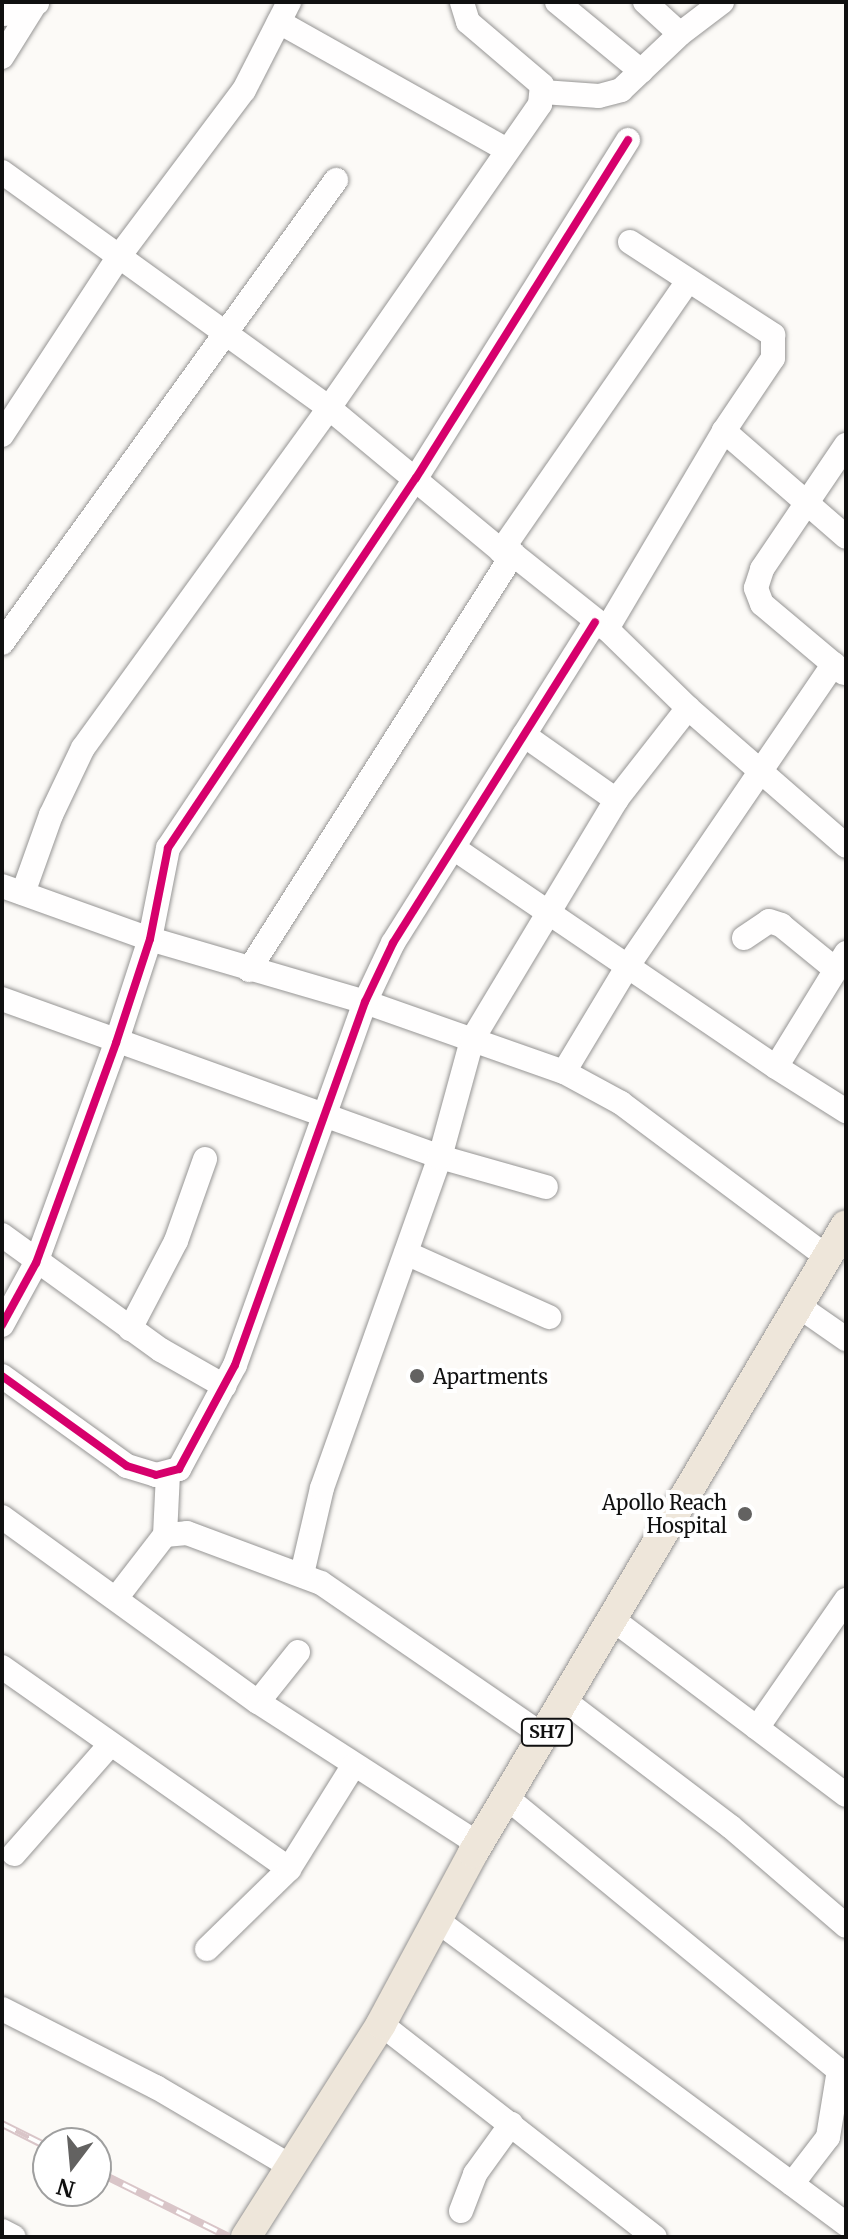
<!DOCTYPE html>
<style>
body{margin:0}
#map{position:relative;width:848px;height:2239px;overflow:hidden;background:#fcfaf7;font-family:Merriweather,serif}
div>[style]{position:absolute}
[style*='--x']{left:calc(var(--x)*1px);top:calc(var(--y)*1px);width:calc(var(--w)*1px);rotate:calc(var(--a)*1deg)}
.roads{filter:drop-shadow(0 0 2px #969594) drop-shadow(0 0 2px #969594)}
.minor>*{height:24px;margin:-12px;padding:0 12px;transform-origin:12px;border-radius:12px;background:#fffefe}
.major>*{height:30px;margin:-15px;padding:0 15px;transform-origin:15px;border-radius:15px;background:#eee6da}
.rail>*{height:8px;margin-top:-4px;transform-origin:0;background:repeating-linear-gradient(90deg,#fff 0 15px,#d9c5c8 0 30px);box-sizing:border-box;border-block:2px solid #d9c5c8}
.cycleway>*{height:8px;margin:-4px;padding:0 4px;transform-origin:4px;border-radius:4px;background:#d6006c}
.dots>*{width:22px;height:22px;translate:-50% -50%;box-sizing:border-box;border:4px solid #fff;border-radius:50%}
span{translate:-50% -50%;white-space:nowrap;text-align:center;line-height:1.15;-webkit-text-stroke:8px #fff;paint-order:stroke}
.shield-label span{padding:2px 6px;background:#fff;border:2px solid;border-radius:6px;-webkit-text-stroke-width:0}
.shield-label{font-size:18px;color:#101010;font-weight:700}
.poi-label{font-size:20px;color:#101010}
.left{translate:0 -50%;text-align:left}
.right{translate:-100% -50%;text-align:right}
.frame{position:absolute;inset:0;border:4px solid #101010;pointer-events:none}
.north{position:absolute;left:32px;top:2127px;width:80px;height:80px;box-sizing:border-box;background:#fff;border:2px solid #9f9f9f;border-radius:50%;rotate:196deg;font-size:22px;font-weight:700;line-height:32px;text-align:center;color:#101010}
.north::after{content:'';display:block;margin:auto;width:28px;height:36px;background:#636261;clip-path:polygon(50% 0,100% 100%,50% 72%,0 100%)}
</style>
<div id="map">
<div class="roads">
<div class="minor">
<div style="--x:557;--y:2;--w:109;--a:39.4"></div>
<div style="--x:645;--y:2;--w:47;--a:42.4"></div>
<div style="--x:680;--y:34;--w:53;--a:-37.3"></div>
<div style="--x:2;--y:14;--w:19;--a:-3"></div>
<div style="--x:21;--y:13;--w:19;--a:-32"></div>
<div style="--x:279;--y:22;--w:261;--a:29.3"></div>
<div style="--x:2;--y:57;--w:62;--a:-58.1"></div>
<div style="--x:543;--y:92;--w:56;--a:4.1"></div>
<div style="--x:599;--y:96;--w:23;--a:-15"></div>
<div style="--x:621;--y:90;--w:81;--a:-43.5"></div>
<div style="--x:2;--y:172;--w:403;--a:35.8"></div>
<div style="--x:329;--y:408;--w:224;--a:39.7"></div>
<div style="--x:501;--y:551;--w:12;--a:14"></div>
<div style="--x:513;--y:554;--w:120;--a:38.6"></div>
<div style="--x:630;--y:242;--w:171;--a:33"></div>
<div style="--x:773;--y:335;--w:23;--a:90"></div>
<div style="--x:773;--y:358;--w:88;--a:123.9"></div>
<div style="--x:2;--y:435;--w:215;--a:-56.8"></div>
<div style="--x:120;--y:255;--w:206;--a:-53.1"></div>
<div style="--x:244;--y:90;--w:99;--a:-62.9"></div>
<div style="--x:846;--y:537;--w:162;--a:-139"></div>
<div style="--x:724;--y:431;--w:230;--a:120.6"></div>
<div style="--x:607;--y:629;--w:113;--a:44.3"></div>
<div style="--x:688;--y:708;--w:210;--a:41.1"></div>
<div style="--x:501;--y:551;--w:328;--a:-55.3"></div>
<div style="--x:2;--y:643;--w:571;--a:-54.19"></div>
<div style="--x:844;--y:673;--w:107;--a:-139.9"></div>
<div style="--x:762;--y:604;--w:17;--a:-111"></div>
<div style="--x:756;--y:588;--w:20;--a:-72"></div>
<div style="--x:762;--y:569;--w:150;--a:-55.9"></div>
<div style="--x:524;--y:735;--w:113;--a:35.2"></div>
<div style="--x:455;--y:849;--w:388;--a:34.2"></div>
<div style="--x:776;--y:1067;--w:134;--a:-58.4"></div>
<div style="--x:2;--y:886;--w:157;--a:19.7"></div>
<div style="--x:150;--y:939;--w:224;--a:16.3"></div>
<div style="--x:365;--y:1002;--w:211;--a:19.4"></div>
<div style="--x:564;--y:1072;--w:122;--a:-59"></div>
<div style="--x:627;--y:967;--w:367;--a:-55.7"></div>
<div style="--x:23;--y:893;--w:83;--a:-70.3"></div>
<div style="--x:51;--y:815;--w:74;--a:-64.5"></div>
<div style="--x:83;--y:748;--w:420;--a:-54.1"></div>
<div style="--x:329;--y:408;--w:370;--a:-55.2"></div>
<div style="--x:540;--y:104;--w:19;--a:-84"></div>
<div style="--x:542;--y:85;--w:97;--a:-139.6"></div>
<div style="--x:468;--y:22;--w:21;--a:-107"></div>
<div style="--x:744;--y:938;--w:30;--a:-34"></div>
<div style="--x:769;--y:921;--w:13;--a:18"></div>
<div style="--x:781;--y:925;--w:70;--a:39.2"></div>
<div style="--x:249;--y:970;--w:493;--a:-57.6"></div>
<div style="--x:2;--y:999;--w:466;--a:19.8"></div>
<div style="--x:440;--y:1157;--w:110;--a:15.8"></div>
<div style="--x:776;--y:1067;--w:83;--a:32.2"></div>
<div style="--x:564;--y:1072;--w:65;--a:28.5"></div>
<div style="--x:621;--y:1103;--w:257;--a:36.8"></div>
<div style="--x:2;--y:1235;--w:196;--a:35.9"></div>
<div style="--x:161;--y:1350;--w:73;--a:29.7"></div>
<div style="--x:406;--y:1253;--w:157;--a:24.1"></div>
<div style="--x:797;--y:1305;--w:60;--a:34.8"></div>
<div style="--x:2;--y:1325;--w:71;--a:-61.3"></div>
<div style="--x:36;--y:1263;--w:234;--a:-70"></div>
<div style="--x:116;--y:1043;--w:109;--a:-71.9"></div>
<div style="--x:150;--y:939;--w:93;--a:-78.8"></div>
<div style="--x:168;--y:848;--w:445;--a:-56.2"></div>
<div style="--x:416;--y:478;--w:399;--a:-57.9"></div>
<div style="--x:130;--y:1329;--w:99;--a:-62.4"></div>
<div style="--x:176;--y:1241;--w:87;--a:-70.5"></div>
<div style="--x:2;--y:1376;--w:154;--a:35.8"></div>
<div style="--x:127;--y:1466;--w:30;--a:17"></div>
<div style="--x:156;--y:1475;--w:24;--a:-15"></div>
<div style="--x:179;--y:1469;--w:118;--a:-61.7"></div>
<div style="--x:235;--y:1365;--w:386;--a:-70.3"></div>
<div style="--x:365;--y:1002;--w:65;--a:-64.6"></div>
<div style="--x:393;--y:943;--w:379;--a:-57.8"></div>
<div style="--x:2;--y:1517;--w:316;--a:35.9"></div>
<div style="--x:258;--y:1702;--w:262;--a:32.8"></div>
<div style="--x:165;--y:1535;--w:61;--a:-87.2"></div>
<div style="--x:302;--y:1574;--w:88;--a:-76.9"></div>
<div style="--x:322;--y:1488;--w:351;--a:-70.4"></div>
<div style="--x:440;--y:1157;--w:121;--a:-74.7"></div>
<div style="--x:472;--y:1040;--w:280;--a:-59"></div>
<div style="--x:616;--y:800;--w:117;--a:-52"></div>
<div style="--x:117;--y:1597;--w:78;--a:-52.3"></div>
<div style="--x:165;--y:1535;--w:22;--a:-5"></div>
<div style="--x:187;--y:1533;--w:143;--a:20.5"></div>
<div style="--x:321;--y:1583;--w:270;--a:34.5"></div>
<div style="--x:611;--y:1618;--w:294;--a:37"></div>
<div style="--x:2;--y:1667;--w:351;--a:35.1"></div>
<div style="--x:565;--y:1701;--w:208;--a:37.2"></div>
<div style="--x:731;--y:1827;--w:152;--a:40.7"></div>
<div style="--x:258;--y:1702;--w:64;--a:-51.3"></div>
<div style="--x:757;--y:1728;--w:156;--a:-55.2"></div>
<div style="--x:506;--y:1797;--w:440;--a:39.4"></div>
<div style="--x:14;--y:1854;--w:144;--a:-48.7"></div>
<div style="--x:435;--y:1919;--w:512;--a:36.58"></div>
<div style="--x:207;--y:1949;--w:115;--a:-44.3"></div>
<div style="--x:289;--y:1869;--w:121;--a:-58.1"></div>
<div style="--x:2;--y:2009;--w:173;--a:26.9"></div>
<div style="--x:156;--y:2087;--w:158;--a:30.5"></div>
<div style="--x:381;--y:2024;--w:347;--a:37.9"></div>
<div style="--x:792;--y:2184;--w:59;--a:-52.5"></div>
<div style="--x:828;--y:2137;--w:68;--a:-80.7"></div>
<div style="--x:461;--y:2211;--w:40;--a:-69"></div>
<div style="--x:475;--y:2174;--w:62;--a:-54.2"></div>
<div style="--x:2;--y:2231;--w:13;--a:27"></div>
</div>
<div class="major">
<div style="--x:246;--y:2237;--w:252;--a:-57.6"></div>
<div style="--x:381;--y:2024;--w:194;--a:-61.7"></div>
<div style="--x:473;--y:1853;--w:730;--a:-59.29"></div>
</div>
</div>
<div class="rail">
<div style="--x:2;--y:2124;--w:51;--a:26.6"></div>
<div style="--x:96;--y:2171;--w:148;--a:26.4"></div>
</div>
<div class="cycleway">
<div style="--x:2;--y:1325;--w:71;--a:-61.3"></div>
<div style="--x:36;--y:1263;--w:234;--a:-70"></div>
<div style="--x:116;--y:1043;--w:109;--a:-71.9"></div>
<div style="--x:150;--y:939;--w:93;--a:-78.8"></div>
<div style="--x:168;--y:848;--w:445;--a:-56.2"></div>
<div style="--x:416;--y:478;--w:399;--a:-57.9"></div>
<div style="--x:2;--y:1376;--w:154;--a:35.8"></div>
<div style="--x:127;--y:1466;--w:30;--a:17"></div>
<div style="--x:156;--y:1475;--w:24;--a:-15"></div>
<div style="--x:179;--y:1469;--w:118;--a:-61.7"></div>
<div style="--x:235;--y:1365;--w:386;--a:-70.3"></div>
<div style="--x:365;--y:1002;--w:65;--a:-64.6"></div>
<div style="--x:393;--y:943;--w:379;--a:-57.8"></div>
</div>
<div class="dots">
<div style="left:417px;top:1376px;background:#636261"></div>
<div style="left:745px;top:1514px;background:#636261"></div>
</div>
<div class="shield-label">
<span style="left:547px;top:1732px">SH7</span>
</div>
<div class="poi-label">
<span class="left" style="left:433px;top:1376px">Apartments</span>
<span class="right" style="left:727px;top:1514px">Apollo Reach<br>Hospital</span>
</div>
<div class="frame"></div>
<div class="north">N</div>
</div>
